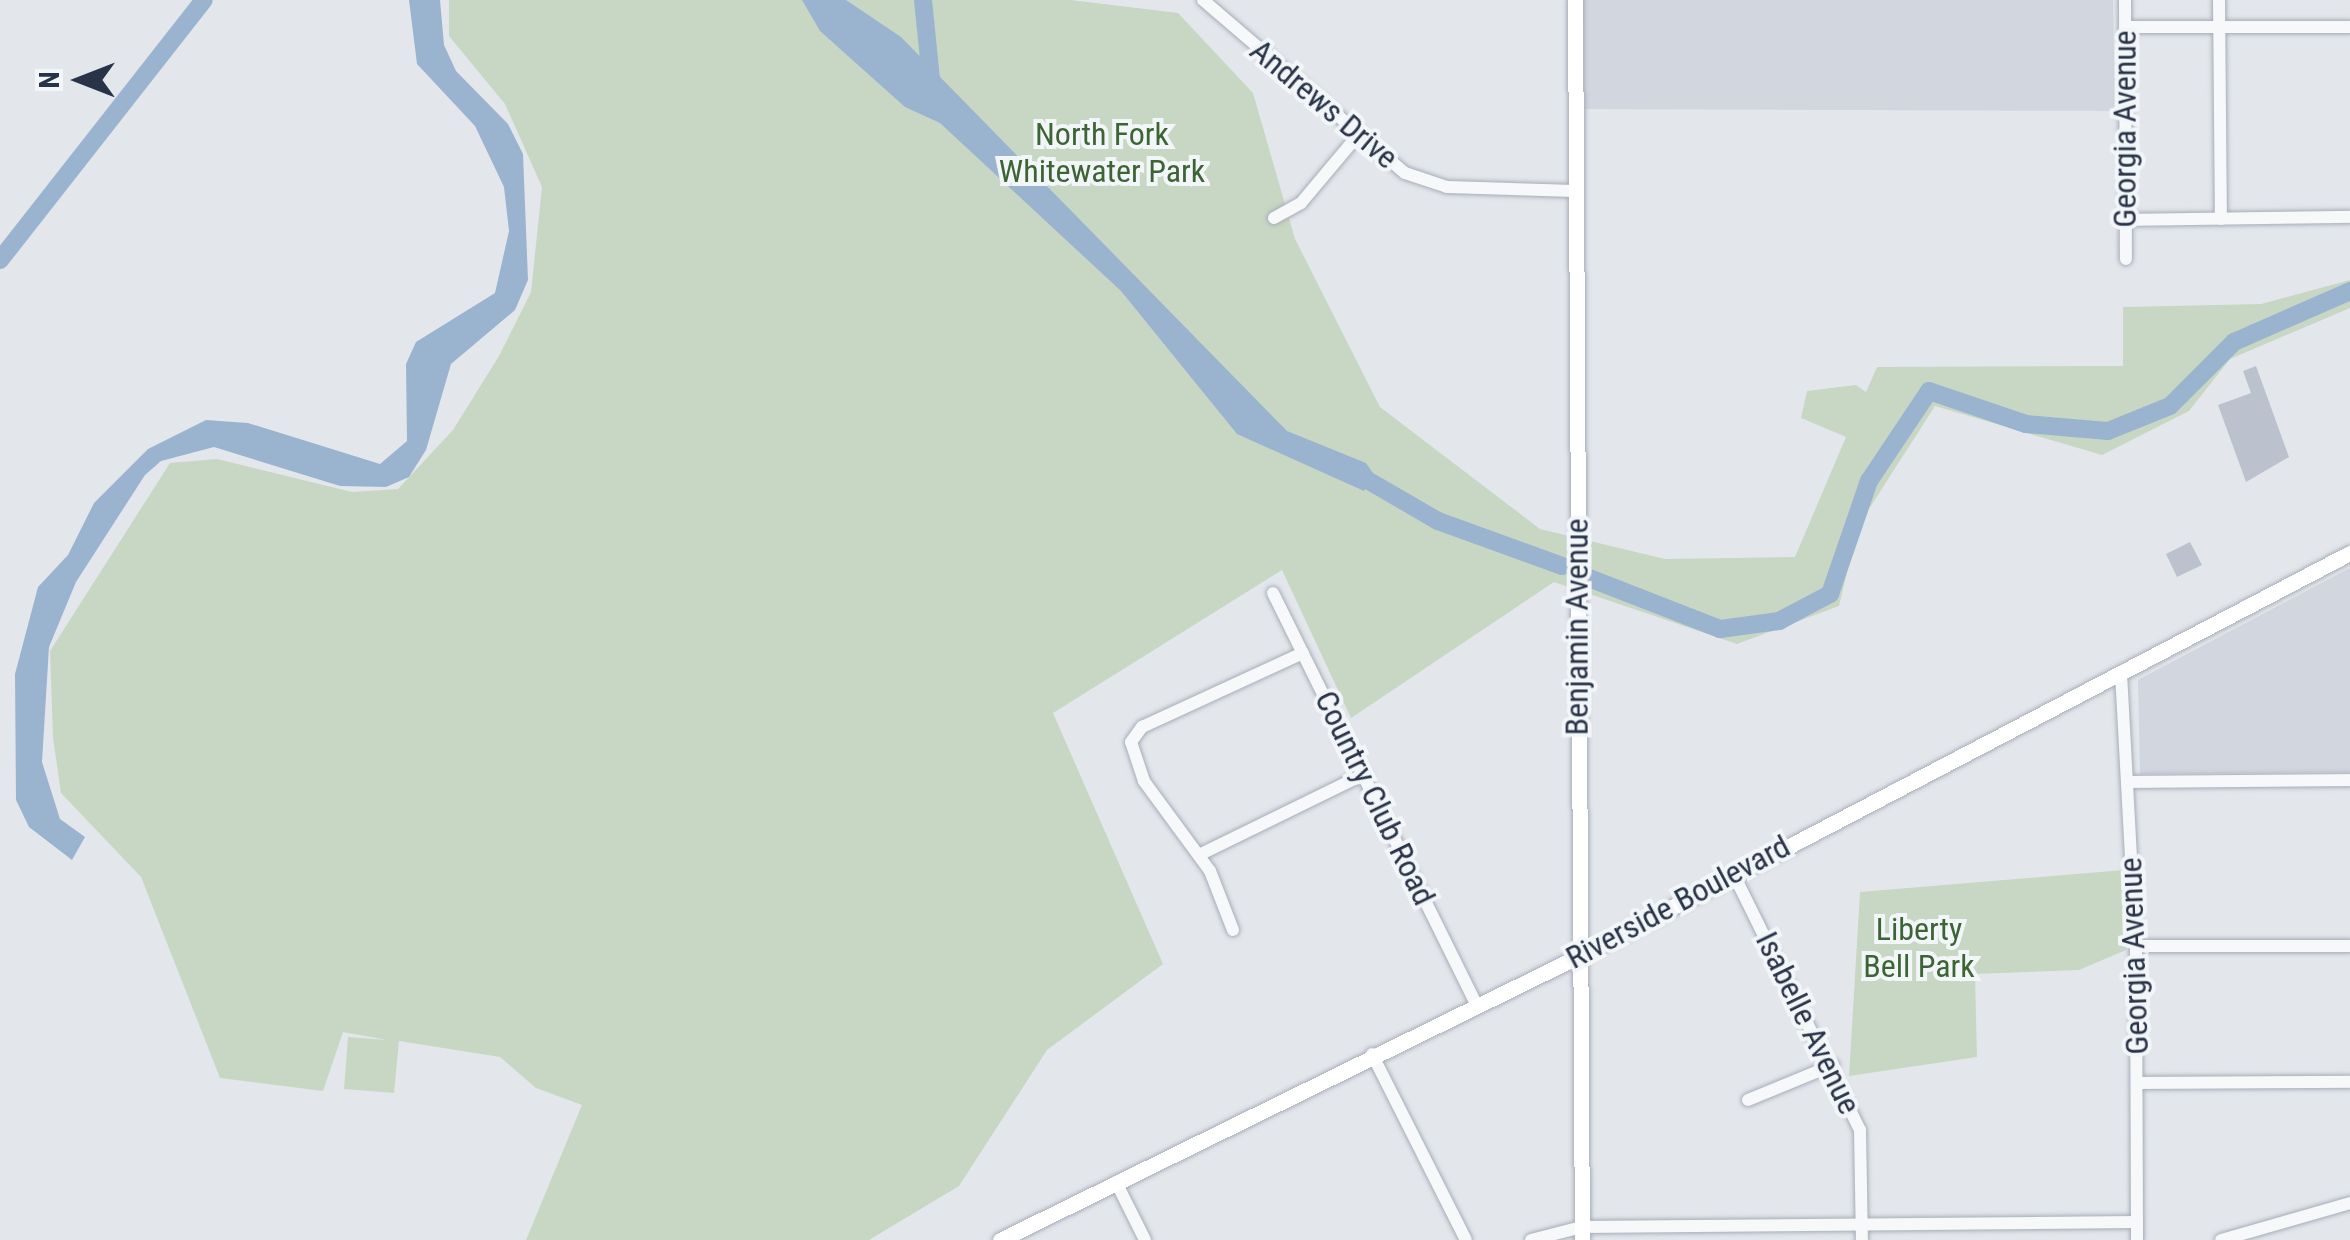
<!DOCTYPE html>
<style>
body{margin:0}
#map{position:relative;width:2350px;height:1240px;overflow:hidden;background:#e3e7ec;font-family:"Roboto Condensed",sans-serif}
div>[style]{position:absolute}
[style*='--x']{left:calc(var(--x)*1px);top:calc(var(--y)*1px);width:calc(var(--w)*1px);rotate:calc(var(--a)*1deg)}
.built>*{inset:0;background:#d1d6df}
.green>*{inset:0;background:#c8d7c3}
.water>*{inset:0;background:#9ab4d0}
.river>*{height:18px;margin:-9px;padding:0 9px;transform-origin:9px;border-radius:9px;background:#9ab4d0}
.building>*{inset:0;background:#bcc2cd}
.roads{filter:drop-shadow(0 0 2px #a7adb7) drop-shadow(0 0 2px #a7adb7)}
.minor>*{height:12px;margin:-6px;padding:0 6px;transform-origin:6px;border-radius:6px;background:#f6f8fa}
.major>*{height:15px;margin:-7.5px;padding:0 7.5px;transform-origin:7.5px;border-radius:7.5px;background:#fff}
span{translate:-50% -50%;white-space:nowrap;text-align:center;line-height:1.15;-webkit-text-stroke:8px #f3f6f9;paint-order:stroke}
.street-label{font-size:32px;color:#283347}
.park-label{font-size:32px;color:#3d6434}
.north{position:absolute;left:30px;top:30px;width:100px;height:100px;-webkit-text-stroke:8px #f3f6f9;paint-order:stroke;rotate:270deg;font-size:28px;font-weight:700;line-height:40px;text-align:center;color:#283347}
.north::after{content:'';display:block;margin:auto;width:35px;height:45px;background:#283347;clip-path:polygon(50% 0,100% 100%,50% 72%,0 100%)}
</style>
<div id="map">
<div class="built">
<div style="clip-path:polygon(1583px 0,2113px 0,2115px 111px,1584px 109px)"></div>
<div style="clip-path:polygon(2350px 568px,2350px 772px,2140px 774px,2138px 680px)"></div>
</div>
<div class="green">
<div style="clip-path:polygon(449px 0,1071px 0,1178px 13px,1253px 93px,1295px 239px,1380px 407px,1540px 529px,1665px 559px,1795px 557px,1846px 437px,1801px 418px,1807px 391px,1856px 385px,1866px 392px,1877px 367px,2123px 366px,2123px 307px,2261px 304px,2350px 280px,2350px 308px,2230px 359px,2189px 411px,2102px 455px,1935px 406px,1858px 526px,1839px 606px,1737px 644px,1554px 582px,1351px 718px,1282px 570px,1053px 713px,1163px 964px,1047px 1050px,959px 1186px,869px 1240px,526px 1240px,582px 1105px,536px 1088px,500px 1057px,399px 1041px,394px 1093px,344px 1089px,348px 1037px,387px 1040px,343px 1032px,323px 1091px,220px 1078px,141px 877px,61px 793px,53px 738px,50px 651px,170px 463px,217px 459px,352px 492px,398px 489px,453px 430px,499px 356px,531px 292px,542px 187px,505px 104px,449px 36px)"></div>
<div style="clip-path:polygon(2124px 870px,2126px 950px,2079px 970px,1975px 974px,1977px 1057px,1849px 1076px,1860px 892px)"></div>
</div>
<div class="water">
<div style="clip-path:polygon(409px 0,440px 0,444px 45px,456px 71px,508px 124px,523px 154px,528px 280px,515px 310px,451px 364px,426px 450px,409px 477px,386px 487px,340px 486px,214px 447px,161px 461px,145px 475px,76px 582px,49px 647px,42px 762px,60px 819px,85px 837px,72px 860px,29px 827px,16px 800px,15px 674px,38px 587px,68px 555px,94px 503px,148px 449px,206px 420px,248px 423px,380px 464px,407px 441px,406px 364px,416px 342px,495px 293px,509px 231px,504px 187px,475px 126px,417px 64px)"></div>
<div style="clip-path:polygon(802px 0,846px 0,901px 37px,1287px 431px,1366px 463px,1373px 473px,1364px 491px,1237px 434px,1121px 291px,940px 123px,905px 107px,820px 31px)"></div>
</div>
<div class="river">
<div style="--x:923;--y:0;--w:89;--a:84.2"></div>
<div style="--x:0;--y:260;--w:330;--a:-51.9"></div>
<div style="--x:1350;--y:470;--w:102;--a:30.1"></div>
<div style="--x:1438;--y:521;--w:132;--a:19.9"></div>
<div style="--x:1589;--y:578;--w:141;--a:21.3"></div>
<div style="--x:1720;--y:629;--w:60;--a:-7.7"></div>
<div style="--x:1779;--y:621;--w:58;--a:-27.9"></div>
<div style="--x:1830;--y:594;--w:120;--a:-71"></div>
<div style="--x:1869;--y:481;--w:108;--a:-56.3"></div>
<div style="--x:1929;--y:391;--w:102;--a:18.8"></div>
<div style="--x:2026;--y:424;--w:82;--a:4.9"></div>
<div style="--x:2108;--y:431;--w:67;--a:-22"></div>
<div style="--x:2170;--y:406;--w:91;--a:-45"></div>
<div style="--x:2234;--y:342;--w:127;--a:-23.7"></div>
</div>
<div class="building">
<div style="clip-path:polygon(2256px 366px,2289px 457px,2246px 482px,2218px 405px,2251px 393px,2243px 371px)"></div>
<div style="clip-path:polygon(2190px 542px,2202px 565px,2177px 577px,2166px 554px)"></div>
</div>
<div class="roads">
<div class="minor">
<div style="--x:1203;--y:0;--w:266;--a:40.6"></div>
<div style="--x:1405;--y:173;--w:44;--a:18.4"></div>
<div style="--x:1447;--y:187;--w:129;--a:1.8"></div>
<div style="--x:2125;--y:0;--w:259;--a:89.8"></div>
<div style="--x:2219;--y:0;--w:219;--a:89.5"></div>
<div style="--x:2125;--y:27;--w:225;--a:0"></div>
<div style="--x:1274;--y:218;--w:31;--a:-29"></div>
<div style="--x:1301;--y:203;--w:89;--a:-50"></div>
<div style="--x:2125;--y:220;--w:225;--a:-0.8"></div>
<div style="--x:1273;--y:593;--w:458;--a:63.7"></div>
<div style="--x:2121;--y:673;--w:273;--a:86.9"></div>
<div style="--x:2136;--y:946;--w:294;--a:89.8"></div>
<div style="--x:2130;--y:782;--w:220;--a:-0.5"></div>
<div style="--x:1201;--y:854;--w:182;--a:-26.1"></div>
<div style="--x:1733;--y:873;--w:287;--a:63.7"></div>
<div style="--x:1860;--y:1130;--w:110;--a:89"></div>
<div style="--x:1233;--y:930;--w:63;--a:-111.3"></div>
<div style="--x:1210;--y:871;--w:112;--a:-126.3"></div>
<div style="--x:1144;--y:781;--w:41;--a:-108.4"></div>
<div style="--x:1131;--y:742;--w:19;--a:-54"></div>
<div style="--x:1142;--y:727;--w:177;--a:-24.7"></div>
<div style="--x:2136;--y:946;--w:214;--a:0"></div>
<div style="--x:1372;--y:1054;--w:208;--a:63.2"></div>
<div style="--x:2137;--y:1083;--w:213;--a:-0.3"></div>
<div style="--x:1748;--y:1100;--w:92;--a:-22.4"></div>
<div style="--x:1116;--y:1182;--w:65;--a:63.4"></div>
<div style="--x:1531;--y:1240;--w:53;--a:-14.3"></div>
<div style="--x:1582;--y:1227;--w:555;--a:-0.52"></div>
<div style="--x:2221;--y:1240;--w:134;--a:-16"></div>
</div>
<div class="major">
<div style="--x:1575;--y:0;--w:1240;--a:89.68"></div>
<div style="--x:1000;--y:1240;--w:645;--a:-26.13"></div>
<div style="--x:1579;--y:956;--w:870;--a:-27.6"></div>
</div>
</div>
<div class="street-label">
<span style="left:1324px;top:104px;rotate:40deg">Andrews Drive</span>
<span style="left:2125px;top:129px;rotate:-90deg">Georgia Avenue</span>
<span style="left:1577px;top:627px;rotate:-90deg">Benjamin Avenue</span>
<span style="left:1375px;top:798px;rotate:64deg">Country Club Road</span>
<span style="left:1678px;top:902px;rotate:-28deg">Riverside Boulevard</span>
<span style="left:2134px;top:956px;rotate:-92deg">Georgia Avenue</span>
<span style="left:1808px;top:1023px;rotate:64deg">Isabelle Avenue</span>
</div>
<div class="park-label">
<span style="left:1102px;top:153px">North Fork<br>Whitewater Park</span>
<span style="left:1919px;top:948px">Liberty<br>Bell Park</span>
</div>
<div class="north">N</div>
</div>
